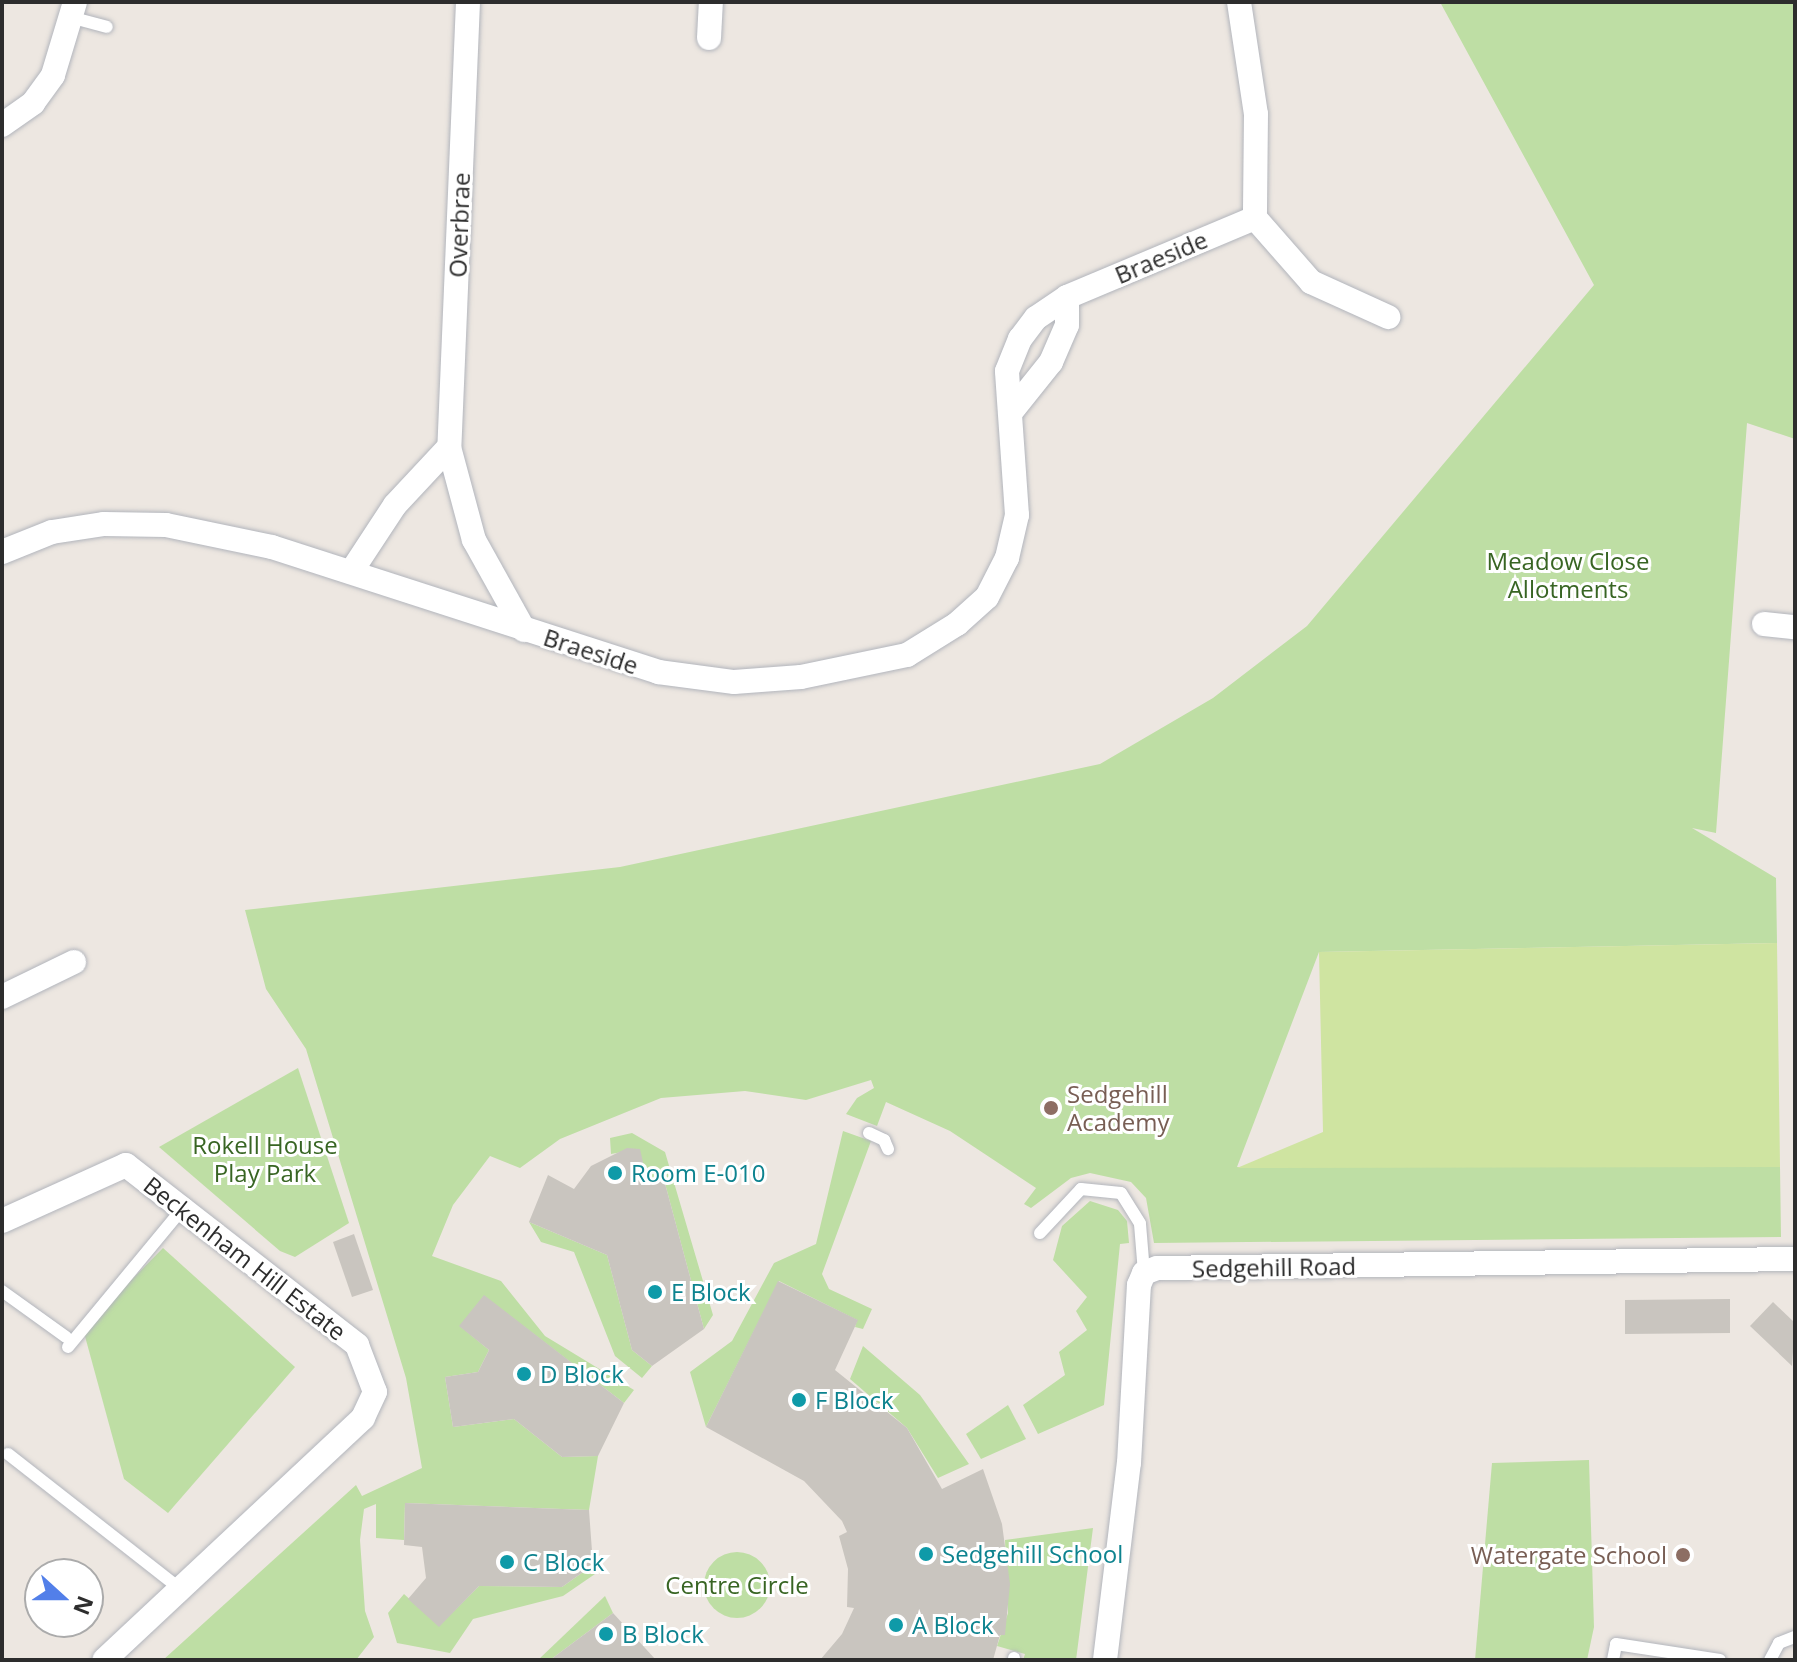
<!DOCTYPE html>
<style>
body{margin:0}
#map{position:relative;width:1797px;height:1662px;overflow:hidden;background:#ede7e1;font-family:"Open Sans",sans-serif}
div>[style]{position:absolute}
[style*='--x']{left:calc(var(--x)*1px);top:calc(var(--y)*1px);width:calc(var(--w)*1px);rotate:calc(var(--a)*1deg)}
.green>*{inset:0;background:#bedea4}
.round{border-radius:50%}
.pitch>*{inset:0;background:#cfe4a1}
.building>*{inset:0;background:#c9c5bf}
.roads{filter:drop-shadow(0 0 2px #b2b5bc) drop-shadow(0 0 2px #b2b5bc)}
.service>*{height:12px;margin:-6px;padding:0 6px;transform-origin:6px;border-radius:6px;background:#fff}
.minor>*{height:24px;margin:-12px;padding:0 12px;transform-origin:12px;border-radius:12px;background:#fff}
.dots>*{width:22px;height:22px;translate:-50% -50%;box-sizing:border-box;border:4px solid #fff;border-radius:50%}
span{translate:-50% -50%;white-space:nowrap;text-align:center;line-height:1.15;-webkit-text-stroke:6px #fff;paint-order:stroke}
.street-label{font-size:24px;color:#2d2d2d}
.park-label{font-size:24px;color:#386523}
.education-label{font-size:24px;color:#785e54}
.left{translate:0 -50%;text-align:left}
.right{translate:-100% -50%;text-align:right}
.culture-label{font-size:24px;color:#0d838f}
.frame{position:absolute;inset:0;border:4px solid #2d2d2d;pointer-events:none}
.north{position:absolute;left:24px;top:1558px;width:80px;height:80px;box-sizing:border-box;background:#fff;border:2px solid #ababab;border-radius:50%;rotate:111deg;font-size:22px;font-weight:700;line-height:32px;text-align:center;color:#2d2d2d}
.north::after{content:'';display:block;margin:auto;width:28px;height:36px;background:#527fe9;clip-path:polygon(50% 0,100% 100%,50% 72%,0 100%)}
</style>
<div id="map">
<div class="green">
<div style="clip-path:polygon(1440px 2px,1795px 2px,1795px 439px,1747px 423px,1716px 833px,1692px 828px,1776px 878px,1777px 943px,1319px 952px,1237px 1167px,1780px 1167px,1781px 1237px,1154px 1243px,1146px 1198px,1131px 1182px,1090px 1173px,1071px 1178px,1031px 1208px,1024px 1204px,1036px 1188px,950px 1131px,886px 1102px,877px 1126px,846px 1114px,857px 1098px,874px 1088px,871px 1080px,806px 1100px,745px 1091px,661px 1098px,560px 1139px,520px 1168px,490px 1156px,453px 1205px,432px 1256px,501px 1281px,545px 1336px,634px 1390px,624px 1403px,484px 1296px,460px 1326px,489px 1350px,478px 1372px,445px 1377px,453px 1427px,514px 1419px,562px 1457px,598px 1456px,589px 1510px,405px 1503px,404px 1540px,376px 1538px,376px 1504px,364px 1509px,360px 1540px,365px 1611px,374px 1637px,356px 1660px,163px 1660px,356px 1485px,362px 1496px,422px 1468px,406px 1378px,306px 1049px,266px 989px,245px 910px,620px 867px,1100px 764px,1213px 698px,1307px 626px,1594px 285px)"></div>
<div style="clip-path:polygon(298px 1068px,349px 1223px,295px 1257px,280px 1251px,159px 1147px)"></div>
<div style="clip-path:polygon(843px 1131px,871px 1141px,822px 1274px,829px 1289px,872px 1309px,863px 1329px,855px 1327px,857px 1320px,779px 1281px,706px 1427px,690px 1372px,732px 1341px,774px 1263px,816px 1244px)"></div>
<div style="clip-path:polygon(632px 1133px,665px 1152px,713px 1315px,704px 1329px,663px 1176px,647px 1180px,639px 1149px,611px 1154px,610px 1138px)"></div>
<div style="clip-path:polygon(1090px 1201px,1118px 1210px,1127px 1221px,1129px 1243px,1120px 1244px,1104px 1405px,1038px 1434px,1023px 1405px,1065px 1375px,1059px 1352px,1087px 1330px,1076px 1311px,1087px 1297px,1053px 1260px,1062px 1226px)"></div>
<div style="clip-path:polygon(529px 1222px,607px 1255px,632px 1350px,652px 1366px,642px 1378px,615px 1356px,574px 1252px,541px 1242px)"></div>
<div style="clip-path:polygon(163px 1248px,295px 1367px,168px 1513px,124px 1479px,83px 1329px)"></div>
<div style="clip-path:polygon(863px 1346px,920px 1395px,969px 1464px,938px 1478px,907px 1428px,850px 1379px)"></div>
<div style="clip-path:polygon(1008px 1405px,1026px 1439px,981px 1459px,966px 1434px)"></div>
<div style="clip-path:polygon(1589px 1460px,1594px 1627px,1587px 1660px,1475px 1660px,1492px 1463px)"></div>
<div style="clip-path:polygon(1093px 1528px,1076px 1660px,1023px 1660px,1025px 1654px,997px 1646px,1008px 1613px,1005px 1540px)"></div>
<div class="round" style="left:704px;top:1552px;width:66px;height:66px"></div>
<div style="clip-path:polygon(593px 1565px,595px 1574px,563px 1596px,473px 1619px,450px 1653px,397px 1643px,388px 1613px,404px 1594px,439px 1626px,479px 1586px,562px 1587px)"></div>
<div style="clip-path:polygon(605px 1596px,613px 1613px,550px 1660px,538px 1660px)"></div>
</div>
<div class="pitch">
<div style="clip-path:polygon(1777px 943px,1780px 1167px,1237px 1168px,1323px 1132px,1319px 952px)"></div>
</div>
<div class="building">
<div style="clip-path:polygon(627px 1148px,640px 1149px,647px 1180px,663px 1176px,704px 1329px,652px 1366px,632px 1350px,607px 1255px,529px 1222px,548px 1175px,574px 1189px,591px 1166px)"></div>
<div style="clip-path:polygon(354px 1234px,373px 1290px,352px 1297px,333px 1242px)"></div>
<div style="clip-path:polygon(778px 1281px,858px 1320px,835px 1370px,907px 1428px,942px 1489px,983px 1469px,1002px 1524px,1010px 1584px,1005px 1635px,1000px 1635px,993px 1660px,820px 1660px,842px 1634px,854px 1608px,847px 1607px,848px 1569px,839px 1536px,847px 1532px,842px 1521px,804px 1481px,706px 1427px)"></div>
<div style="clip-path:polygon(484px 1295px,624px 1403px,598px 1456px,562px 1457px,514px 1419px,453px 1427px,445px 1377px,478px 1372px,489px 1350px,459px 1326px)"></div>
<div style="clip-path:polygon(1730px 1299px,1730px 1333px,1625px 1334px,1625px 1300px)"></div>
<div style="clip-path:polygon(1773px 1302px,1795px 1323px,1792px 1366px,1750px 1326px)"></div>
<div style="clip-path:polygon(405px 1503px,589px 1510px,593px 1565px,562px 1587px,479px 1586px,439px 1627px,408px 1599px,426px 1578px,422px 1547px,404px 1545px)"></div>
<div style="clip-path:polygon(613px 1613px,656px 1660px,550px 1660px)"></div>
</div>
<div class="roads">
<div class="service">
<div style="--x:70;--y:17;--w:38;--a:15"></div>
<div style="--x:869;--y:1133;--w:17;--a:25"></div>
<div style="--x:884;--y:1140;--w:10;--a:66"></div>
<div style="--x:1040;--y:1233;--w:60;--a:-47"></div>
<div style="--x:1081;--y:1189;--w:40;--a:5.7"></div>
<div style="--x:1121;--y:1193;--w:36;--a:58"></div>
<div style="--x:1140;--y:1224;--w:49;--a:85.3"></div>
<div style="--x:2;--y:1291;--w:79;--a:35.7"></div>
<div style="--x:68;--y:1347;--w:179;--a:-50.4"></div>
<div style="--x:8;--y:1454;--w:219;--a:38.1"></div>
<div style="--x:1014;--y:1660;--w:2;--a:-90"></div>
<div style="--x:1613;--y:1660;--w:16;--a:-79"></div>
<div style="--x:1616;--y:1644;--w:105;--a:8.7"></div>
<div style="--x:1770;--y:1660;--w:19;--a:-62"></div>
<div style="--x:1779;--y:1643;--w:17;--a:-21"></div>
</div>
<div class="minor">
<div style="--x:468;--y:2;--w:445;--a:92.4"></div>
<div style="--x:449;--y:447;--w:96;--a:75"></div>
<div style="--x:474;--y:540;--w:103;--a:60.9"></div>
<div style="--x:1239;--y:2;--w:113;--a:81.4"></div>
<div style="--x:1256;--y:114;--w:104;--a:90.6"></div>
<div style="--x:1255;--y:218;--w:85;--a:48.8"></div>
<div style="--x:1311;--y:282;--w:85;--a:24.4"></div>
<div style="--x:709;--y:38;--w:36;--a:-87"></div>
<div style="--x:2;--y:125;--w:38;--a:-35"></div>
<div style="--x:33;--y:103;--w:34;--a:-54"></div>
<div style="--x:53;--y:75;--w:76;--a:-73.2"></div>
<div style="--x:1011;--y:412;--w:64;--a:-51.3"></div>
<div style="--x:1051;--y:362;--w:40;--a:-66.6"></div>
<div style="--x:1067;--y:325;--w:28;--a:-90"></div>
<div style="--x:2;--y:552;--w:54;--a:-21.8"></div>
<div style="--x:52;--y:532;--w:53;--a:-8.7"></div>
<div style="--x:104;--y:524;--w:62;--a:0.9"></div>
<div style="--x:166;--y:525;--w:108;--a:11.7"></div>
<div style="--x:272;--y:547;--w:406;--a:17.9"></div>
<div style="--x:658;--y:672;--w:77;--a:7.5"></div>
<div style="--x:734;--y:682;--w:67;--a:-4.3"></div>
<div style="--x:801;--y:677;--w:108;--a:-11.7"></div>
<div style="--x:907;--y:655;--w:59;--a:-31.8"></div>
<div style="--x:957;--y:624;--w:40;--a:-42"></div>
<div style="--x:987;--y:597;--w:44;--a:-62.9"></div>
<div style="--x:1007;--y:558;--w:44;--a:-76.9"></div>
<div style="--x:1017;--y:515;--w:144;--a:-94"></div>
<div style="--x:1007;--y:371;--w:35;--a:-68"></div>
<div style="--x:1020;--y:339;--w:26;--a:-53"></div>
<div style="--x:1036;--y:318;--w:37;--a:-34"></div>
<div style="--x:1067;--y:297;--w:204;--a:-22.8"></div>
<div style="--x:351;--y:572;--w:80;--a:-56.7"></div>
<div style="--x:395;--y:505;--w:79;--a:-47"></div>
<div style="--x:1764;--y:624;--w:31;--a:6"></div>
<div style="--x:2;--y:997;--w:80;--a:-25.9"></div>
<div style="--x:2;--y:1221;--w:136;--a:-24.3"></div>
<div style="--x:126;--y:1165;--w:293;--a:37.9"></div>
<div style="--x:357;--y:1345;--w:50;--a:69"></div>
<div style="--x:375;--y:1392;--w:29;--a:115"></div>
<div style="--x:363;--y:1418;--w:354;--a:136.9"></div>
<div style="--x:1105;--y:1660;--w:198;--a:-83.1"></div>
<div style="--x:1129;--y:1463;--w:178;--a:-86.8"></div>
<div style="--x:1139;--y:1285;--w:13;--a:-67"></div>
<div style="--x:1144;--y:1273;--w:14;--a:-21"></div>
<div style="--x:1157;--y:1268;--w:638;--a:-0.81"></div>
</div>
</div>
<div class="dots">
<div style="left:1051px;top:1108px;background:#8d6e63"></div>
<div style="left:615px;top:1173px;background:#0f9aa8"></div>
<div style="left:655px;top:1292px;background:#0f9aa8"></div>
<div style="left:524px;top:1374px;background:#0f9aa8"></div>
<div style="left:799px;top:1400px;background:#0f9aa8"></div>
<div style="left:926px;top:1554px;background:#0f9aa8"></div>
<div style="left:1683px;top:1555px;background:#8d6e63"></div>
<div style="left:507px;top:1562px;background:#0f9aa8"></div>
<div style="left:896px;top:1625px;background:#0f9aa8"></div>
<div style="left:606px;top:1634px;background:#0f9aa8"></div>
</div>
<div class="street-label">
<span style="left:459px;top:225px;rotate:-88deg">Overbrae</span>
<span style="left:1161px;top:257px;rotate:-23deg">Braeside</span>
<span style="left:591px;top:651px;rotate:18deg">Braeside</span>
<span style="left:245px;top:1258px;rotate:38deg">Beckenham Hill Estate</span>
<span style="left:1274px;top:1267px;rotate:-1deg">Sedgehill Road</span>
</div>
<div class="park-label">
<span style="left:1568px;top:575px">Meadow Close<br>Allotments</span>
<span style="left:265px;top:1159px">Rokell House<br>Play Park</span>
<span style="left:737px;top:1585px">Centre Circle</span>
</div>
<div class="education-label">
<span class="left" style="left:1067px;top:1108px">Sedgehill<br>Academy</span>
<span class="right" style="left:1667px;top:1555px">Watergate School</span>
</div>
<div class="culture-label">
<span class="left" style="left:631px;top:1173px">Room E-010</span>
<span class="left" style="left:671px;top:1292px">E Block</span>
<span class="left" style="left:540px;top:1374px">D Block</span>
<span class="left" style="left:815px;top:1400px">F Block</span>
<span class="left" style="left:942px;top:1554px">Sedgehill School</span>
<span class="left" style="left:523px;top:1562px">C Block</span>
<span class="left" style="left:912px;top:1625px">A Block</span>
<span class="left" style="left:622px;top:1634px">B Block</span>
</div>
<div class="frame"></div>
<div class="north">N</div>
</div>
